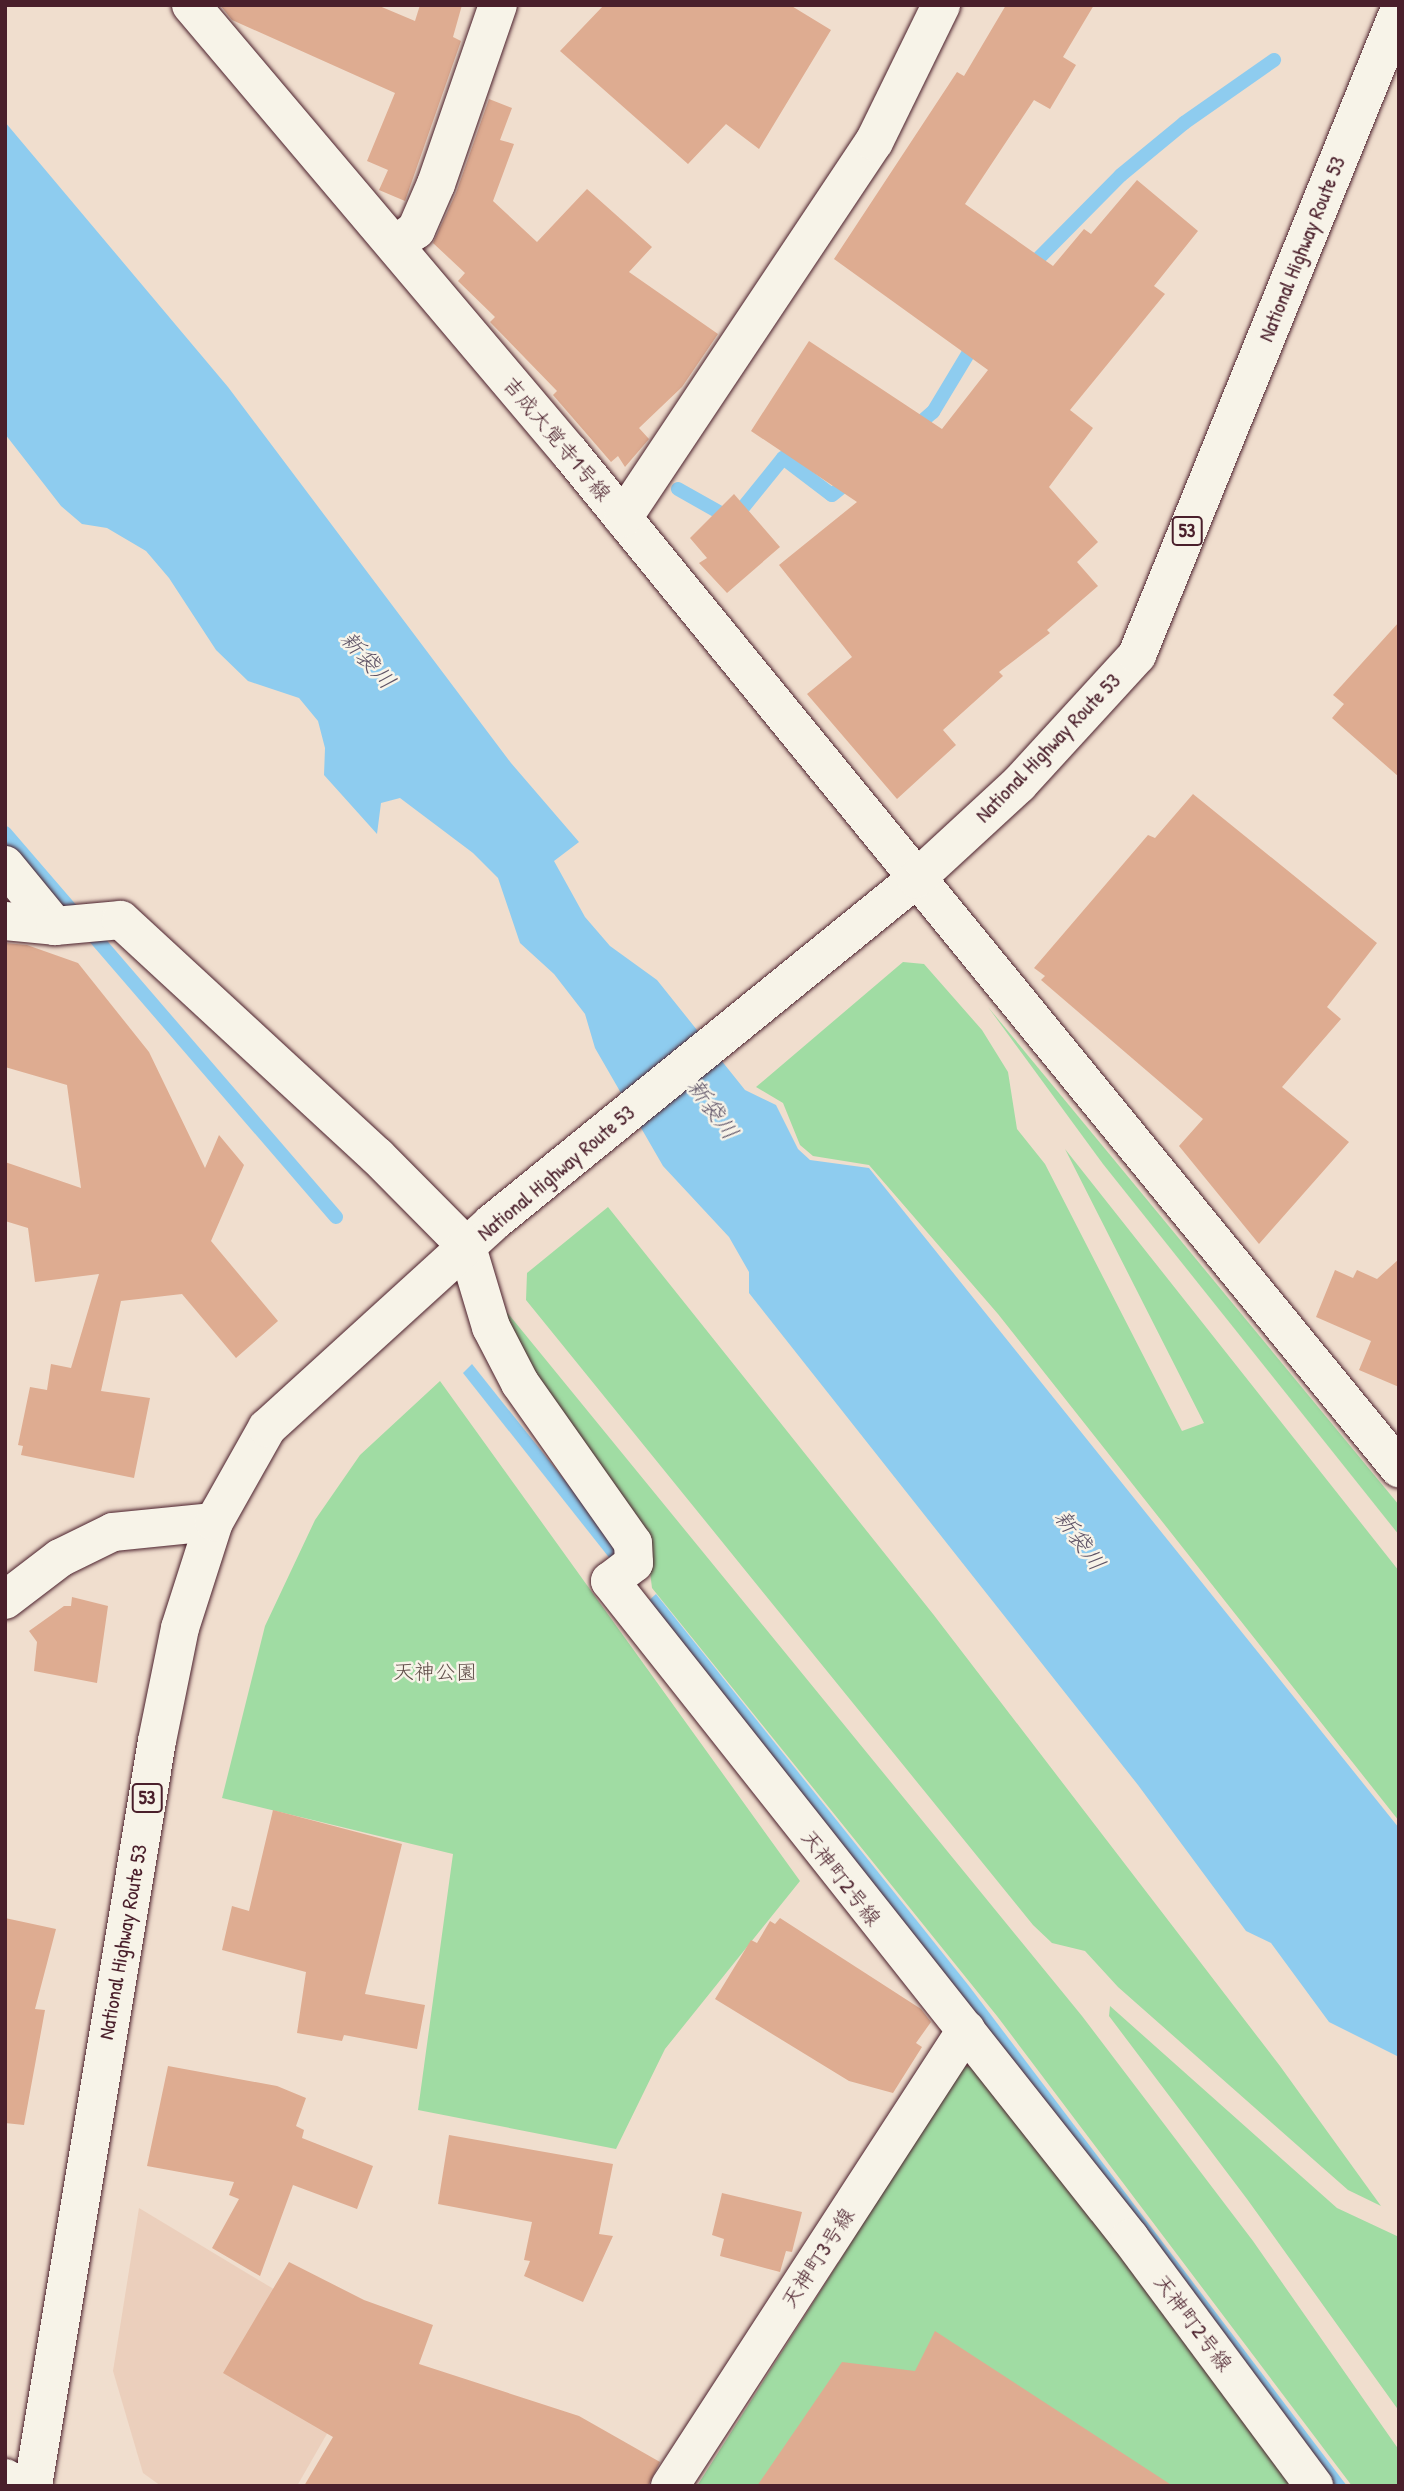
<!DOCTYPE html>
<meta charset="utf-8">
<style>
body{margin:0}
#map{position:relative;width:1404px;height:2491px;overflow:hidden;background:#f0dece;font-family:"Patrick Hand","Klee One",sans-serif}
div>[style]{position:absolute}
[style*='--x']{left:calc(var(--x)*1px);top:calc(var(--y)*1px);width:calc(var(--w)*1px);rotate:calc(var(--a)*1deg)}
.built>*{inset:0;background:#ebcfbc}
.green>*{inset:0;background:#a0dca3}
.water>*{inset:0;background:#8eccef}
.stream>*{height:14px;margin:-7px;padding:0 7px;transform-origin:7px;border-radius:7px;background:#8eccef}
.building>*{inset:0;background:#deac91}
.roads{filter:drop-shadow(0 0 2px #4a1f2b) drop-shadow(0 0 2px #4a1f2b)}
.minor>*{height:38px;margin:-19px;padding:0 19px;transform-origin:19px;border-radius:19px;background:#f7f3e8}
.tertiary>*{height:38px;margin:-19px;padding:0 19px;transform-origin:19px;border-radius:19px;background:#f7f3e8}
.primary>*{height:38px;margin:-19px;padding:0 19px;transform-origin:19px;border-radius:19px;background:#f7f3e8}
.trunk>*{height:38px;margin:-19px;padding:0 19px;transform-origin:19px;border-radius:19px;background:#f7f3e8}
span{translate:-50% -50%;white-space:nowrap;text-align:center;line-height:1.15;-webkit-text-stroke:5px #f7f3e8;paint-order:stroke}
.shield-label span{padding:2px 5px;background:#f7f3e8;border:2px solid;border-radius:5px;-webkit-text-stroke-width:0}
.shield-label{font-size:19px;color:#4a1f2b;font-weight:700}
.street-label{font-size:21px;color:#4a1f2b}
.park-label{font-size:21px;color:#604e49}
.water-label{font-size:23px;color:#5e5366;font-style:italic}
.frame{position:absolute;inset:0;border:7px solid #4a1f2b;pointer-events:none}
</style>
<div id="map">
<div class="built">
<div style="clip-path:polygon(139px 2208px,375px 2350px,297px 2486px,161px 2486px,143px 2473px,113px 2371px)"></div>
</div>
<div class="green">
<div style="clip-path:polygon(903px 962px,924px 964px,982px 1030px,1008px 1072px,1017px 1129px,1045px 1164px,1182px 1431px,1204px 1423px,1065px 1149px,1399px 1571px,1399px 1821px,998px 1314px,869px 1165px,813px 1156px,800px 1145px,783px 1103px,756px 1087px)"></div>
<div style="clip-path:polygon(988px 1007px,1399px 1505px,1399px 1535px,1103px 1164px)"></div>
<div style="clip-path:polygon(608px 1207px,933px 1614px,1280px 2066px,1381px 2206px,1348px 2190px,1118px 1987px,1085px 1951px,1052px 1943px,1033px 1925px,526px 1300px,527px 1273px)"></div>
<div style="clip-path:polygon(506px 1311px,1082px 2016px,1253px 2241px,1399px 2450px,1399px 2486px,1352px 2486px,997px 2016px,652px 1588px,647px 1547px,510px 1339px)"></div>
<div style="clip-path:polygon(440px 1381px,800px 1881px,665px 2049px,616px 2149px,418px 2110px,453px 1854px,222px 1798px,265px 1626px,315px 1520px,360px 1455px)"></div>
<div style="clip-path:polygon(1110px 2006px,1337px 2208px,1399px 2237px,1399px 2411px,1247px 2199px,1109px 2016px)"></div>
<div style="clip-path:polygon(963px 2066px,978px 2067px,1294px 2486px,697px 2486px)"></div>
</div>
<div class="water">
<div style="clip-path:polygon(5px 122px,228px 387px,511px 763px,579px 842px,554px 861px,585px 917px,610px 946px,657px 980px,745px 1090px,776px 1105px,798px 1149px,810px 1160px,869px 1168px,1399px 1828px,1399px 2057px,1329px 2022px,1271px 1943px,1246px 1931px,1138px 1785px,749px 1293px,749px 1272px,729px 1237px,663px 1166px,595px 1048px,585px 1014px,554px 974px,520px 943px,498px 878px,473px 853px,400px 798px,381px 803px,377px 834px,324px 775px,325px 748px,318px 721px,299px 698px,248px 681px,216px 650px,169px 578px,146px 551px,107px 528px,82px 524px,61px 506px,5px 434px)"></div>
<div style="clip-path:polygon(472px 1364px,622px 1552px,611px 1560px,463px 1373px)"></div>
<div style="clip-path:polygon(656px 1594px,969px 1986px,1347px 2486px,1330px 2486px,646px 1603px)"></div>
</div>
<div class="stream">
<div style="--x:1028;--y:269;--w:132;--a:-45.3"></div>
<div style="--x:1121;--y:175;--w:82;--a:-39.5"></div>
<div style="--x:1184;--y:123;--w:110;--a:-35"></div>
<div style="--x:912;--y:430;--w:28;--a:-41"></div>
<div style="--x:933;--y:412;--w:85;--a:-58.9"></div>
<div style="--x:678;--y:489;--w:63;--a:29.4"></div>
<div style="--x:733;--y:520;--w:80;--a:-51.1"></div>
<div style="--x:783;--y:458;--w:61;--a:37.1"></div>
<div style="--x:832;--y:495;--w:27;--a:-39"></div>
<div style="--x:5;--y:833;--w:507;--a:49.24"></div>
</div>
<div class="building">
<div style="clip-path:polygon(220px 5px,377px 5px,415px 21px,420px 5px,462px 5px,453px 37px,461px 41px,405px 201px,379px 190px,388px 170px,367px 161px,395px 93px,232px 20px)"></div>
<div style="clip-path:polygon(604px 5px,790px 5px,831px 30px,759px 149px,726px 124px,688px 164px,560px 51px)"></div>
<div style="clip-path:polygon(1006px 5px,1094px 5px,1063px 57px,1076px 65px,1050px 109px,1034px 100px,965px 204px,1053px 266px,1084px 229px,1091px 234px,1137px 180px,1198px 231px,1154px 286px,1165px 294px,1070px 410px,1093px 428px,1049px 487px,1098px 542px,1077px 562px,1098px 586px,1047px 630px,1050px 633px,999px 672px,1003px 676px,943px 730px,956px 745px,897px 799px,807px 694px,852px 657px,779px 565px,857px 502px,751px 431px,809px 341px,942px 429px,988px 370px,834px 259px,957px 72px,964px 76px)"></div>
<div style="clip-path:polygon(489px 99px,512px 108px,500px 140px,514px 144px,493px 201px,537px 242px,587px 189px,652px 247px,629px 272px,718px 334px,682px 387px,639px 428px,649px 439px,625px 467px,618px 456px,611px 462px,553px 395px,557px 391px,490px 322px,495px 317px,458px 281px,465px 273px,433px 243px,456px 193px)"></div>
<div style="clip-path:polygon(734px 494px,780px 547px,727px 593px,699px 563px,707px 558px,690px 538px)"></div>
<div style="clip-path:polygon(1399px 622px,1399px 777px,1332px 718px,1344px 704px,1333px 695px)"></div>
<div style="clip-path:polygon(1193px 794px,1377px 943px,1327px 1007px,1341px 1019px,1282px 1087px,1349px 1142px,1259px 1244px,1179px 1146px,1203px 1119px,1041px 980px,1045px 976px,1034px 968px,1148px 835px,1155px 838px)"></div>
<div style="clip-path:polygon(5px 943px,27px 945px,78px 963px,149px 1052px,205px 1168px,219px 1135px,244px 1165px,211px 1241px,278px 1321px,236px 1358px,182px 1294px,121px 1301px,101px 1391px,150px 1398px,134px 1478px,21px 1455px,23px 1446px,18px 1445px,30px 1387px,47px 1390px,51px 1364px,71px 1368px,99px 1274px,35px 1282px,28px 1228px,5px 1221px,5px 1162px,81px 1188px,67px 1085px,5px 1067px)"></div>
<div style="clip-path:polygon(1399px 1259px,1399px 1387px,1359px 1370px,1371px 1341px,1316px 1317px,1335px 1270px,1353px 1278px,1357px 1270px,1377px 1279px)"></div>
<div style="clip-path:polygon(72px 1597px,108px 1606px,97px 1683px,34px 1671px,37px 1642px,29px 1631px,64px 1606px,71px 1606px)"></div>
<div style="clip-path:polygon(273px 1810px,402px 1844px,365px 1994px,425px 2005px,417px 2049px,344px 2035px,342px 2041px,297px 2033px,306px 1972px,222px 1950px,232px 1906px,249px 1911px)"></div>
<div style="clip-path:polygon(5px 1918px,56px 1929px,35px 2009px,45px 2010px,24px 2125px,5px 2123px)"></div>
<div style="clip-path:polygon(780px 1918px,921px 2009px,931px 2022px,916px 2043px,922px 2047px,893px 2093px,849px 2081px,715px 1999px,751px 1940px,757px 1943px,770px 1921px,775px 1924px)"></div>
<div style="clip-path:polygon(168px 2066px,277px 2086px,306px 2098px,296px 2126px,304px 2130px,302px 2138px,373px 2166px,357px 2209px,293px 2185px,260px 2276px,212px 2248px,239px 2199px,229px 2195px,234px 2182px,147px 2166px)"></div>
<div style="clip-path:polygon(449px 2135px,613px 2164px,599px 2234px,613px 2236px,583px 2302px,524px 2276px,530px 2261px,524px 2260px,532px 2222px,438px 2204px)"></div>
<div style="clip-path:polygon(722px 2193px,802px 2212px,792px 2252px,786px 2251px,780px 2272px,720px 2256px,724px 2239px,712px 2235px)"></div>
<div style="clip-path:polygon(289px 2262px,364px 2300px,433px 2325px,419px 2364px,579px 2416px,660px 2462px,648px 2486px,304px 2486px,333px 2437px,223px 2373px)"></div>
<div style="clip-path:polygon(935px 2331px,1173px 2486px,757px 2486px,842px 2362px,915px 2371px)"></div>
</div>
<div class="roads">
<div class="minor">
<div style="--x:191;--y:5;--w:587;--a:49.77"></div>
<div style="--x:570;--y:453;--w:1311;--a:50.76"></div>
<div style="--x:395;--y:245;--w:26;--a:-36"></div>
<div style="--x:416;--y:230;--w:50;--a:-66.5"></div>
<div style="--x:436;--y:184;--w:189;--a:-70.9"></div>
<div style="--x:623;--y:518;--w:452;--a:-56.3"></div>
<div style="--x:874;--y:142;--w:153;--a:-63.9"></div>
<div style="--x:5;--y:865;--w:79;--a:50.7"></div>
<div style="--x:5;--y:921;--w:50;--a:5.7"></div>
<div style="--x:55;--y:926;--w:66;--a:-5.2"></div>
<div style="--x:121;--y:920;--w:348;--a:42.7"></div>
<div style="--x:377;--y:1156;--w:128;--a:45.3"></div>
<div style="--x:467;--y:1247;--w:84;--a:73.3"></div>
<div style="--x:491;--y:1327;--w:63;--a:62.6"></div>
<div style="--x:520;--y:1383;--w:196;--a:54.8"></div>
<div style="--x:633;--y:1543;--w:20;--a:87"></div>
<div style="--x:634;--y:1563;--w:30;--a:143"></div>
<div style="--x:610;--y:1581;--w:838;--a:51.64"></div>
<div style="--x:1130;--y:2238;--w:309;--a:53.4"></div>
<div style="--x:670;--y:2486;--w:544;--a:-57.01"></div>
</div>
<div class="tertiary">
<div style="--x:5;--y:1600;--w:69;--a:-37.4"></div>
<div style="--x:60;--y:1558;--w:59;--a:-26.1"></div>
<div style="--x:113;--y:1532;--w:101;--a:-5.7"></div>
</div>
<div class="primary">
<div style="--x:5;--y:2478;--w:16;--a:30"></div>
</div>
<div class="trunk">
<div style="--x:33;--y:2486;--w:755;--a:-80.55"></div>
<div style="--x:157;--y:1741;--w:115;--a:-78.5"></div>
<div style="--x:180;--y:1628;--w:111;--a:-72.2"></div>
<div style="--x:214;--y:1522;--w:108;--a:-60.6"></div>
<div style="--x:267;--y:1428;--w:304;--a:-42.3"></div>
<div style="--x:492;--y:1223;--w:546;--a:-39.05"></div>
<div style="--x:916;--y:879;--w:140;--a:-42.7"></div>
<div style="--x:1019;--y:784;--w:175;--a:-47.5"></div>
<div style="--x:1137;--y:655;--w:695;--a:-67.86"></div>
</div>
</div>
<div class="shield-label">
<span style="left:1187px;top:531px">53</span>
<span style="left:147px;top:1798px">53</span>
</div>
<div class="street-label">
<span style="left:1302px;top:249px;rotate:-68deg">National Highway Route 53</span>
<span style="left:557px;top:439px;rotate:50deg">吉成大覚寺1号線</span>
<span style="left:1048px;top:748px;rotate:-46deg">National Highway Route 53</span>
<span style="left:556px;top:1173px;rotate:-40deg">National Highway Route 53</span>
<span style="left:841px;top:1878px;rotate:52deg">天神町2号線</span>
<span style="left:123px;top:1942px;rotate:-80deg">National Highway Route 53</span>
<span style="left:818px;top:2258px;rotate:-57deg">天神町3号線</span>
<span style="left:1193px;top:2323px;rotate:53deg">天神町2号線</span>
</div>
<div class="park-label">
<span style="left:435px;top:1672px">天神公園</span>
</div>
<div class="water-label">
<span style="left:368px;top:660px;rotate:48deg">新袋川</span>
<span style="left:713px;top:1109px;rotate:54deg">新袋川</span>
<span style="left:1080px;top:1540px;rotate:54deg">新袋川</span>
</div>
<div class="frame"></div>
</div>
